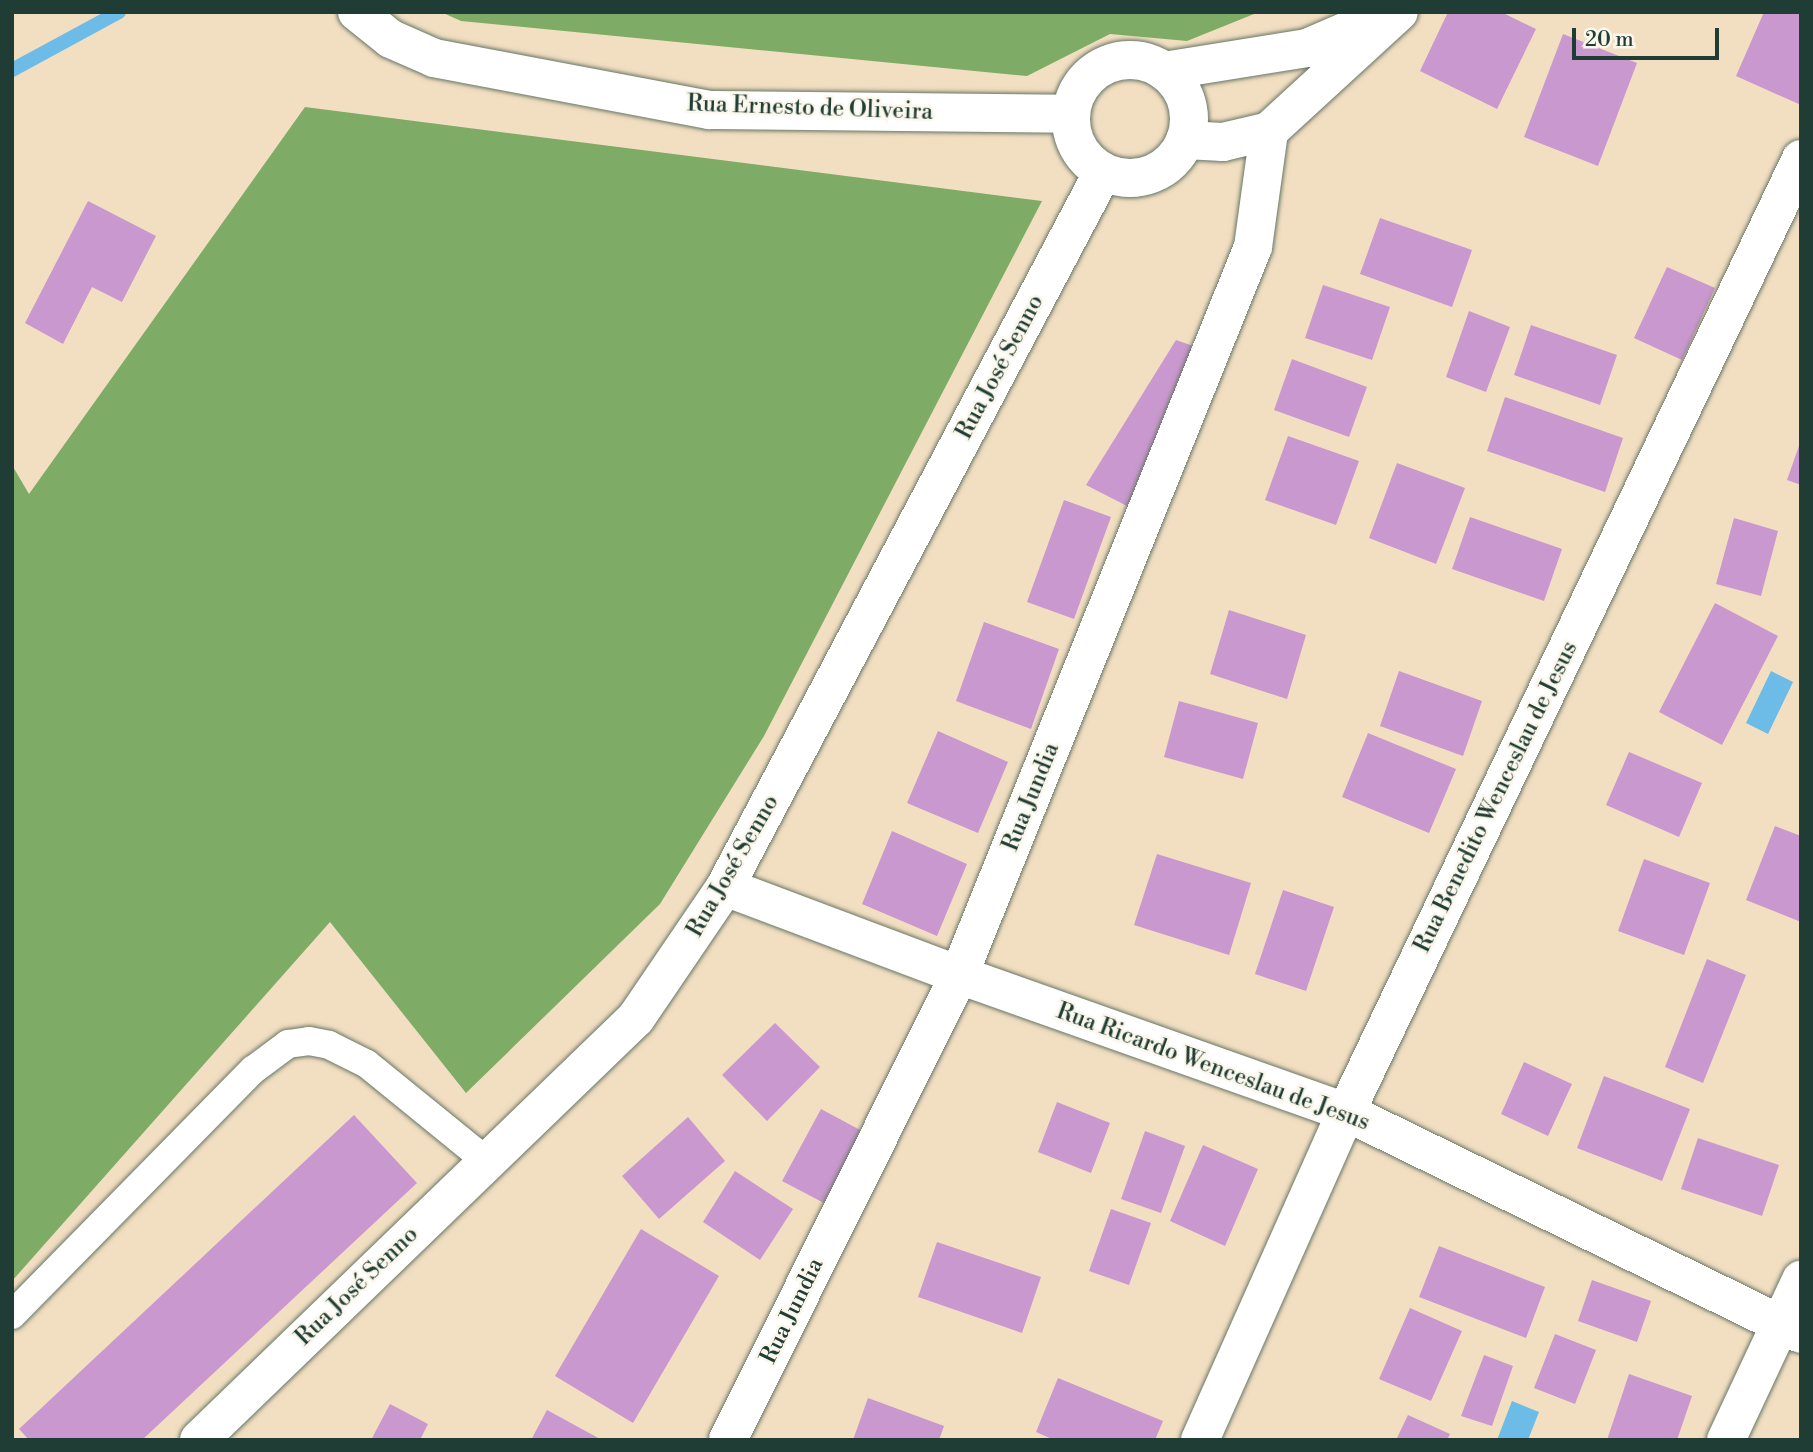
<!DOCTYPE html>
<meta charset="utf-8">
<style>
body{margin:0}
#map{position:relative;width:1813px;height:1452px;overflow:hidden;background:#f2dfc2;font-family:"Libre Bodoni",serif}
div>[style]{position:absolute}
[style*='--x']{left:calc(var(--x)*1px);top:calc(var(--y)*1px);width:calc(var(--w)*1px);rotate:calc(var(--a)*1deg)}
.forest>*{inset:0;background:#7eac66}
.water>*{inset:0;background:#6dbbe7}
.stream>*{height:14px;margin:-7px;padding:0 7px;transform-origin:7px;border-radius:7px;background:#6dbbe7}
.building>*{inset:0;background:#c998cf}
.roads{filter:drop-shadow(0 0 2px #697666) drop-shadow(0 0 2px #697666)}
.service>*{height:28px;margin:-14px;padding:0 14px;transform-origin:14px;border-radius:14px;background:#fff}
.minor>*{height:38px;margin:-19px;padding:0 19px;transform-origin:19px;border-radius:19px;background:#fff}
.minor>.ring{margin:-19px;padding:0;box-sizing:content-box;background:none;border:38px solid #fff;border-radius:50%}
span{translate:-50% -50%;white-space:nowrap;text-align:center;line-height:1.15;-webkit-text-stroke:5px #fbf7ec;paint-order:stroke}
.street-label{font-size:23px;color:#1f3d34}
.frame{position:absolute;inset:0;border:14px solid #1f3d34;pointer-events:none}
.scale{position:absolute;left:1572px;top:28px;width:147px;height:32px;box-sizing:border-box;border:4px solid #1f3d34;border-top:0;padding-left:9px;font-size:21px;line-height:24px;white-space:nowrap;color:#1f3d34;-webkit-text-stroke:5px #fbf7ec;paint-order:stroke}
</style>
<div id="map">
<div class="forest">
<div style="clip-path:polygon(441px 12px,1259px 12px,1187px 41px,1110px 34px,1027px 76px,461px 21px)"></div>
<div style="clip-path:polygon(305px 107px,1042px 201px,764px 736px,660px 904px,466px 1093px,330px 922px,12px 1281px,12px 465px,29px 494px)"></div>
</div>
<div class="water">
<div style="clip-path:polygon(1771px 671px,1793px 682px,1768px 734px,1746px 723px)"></div>
<div style="clip-path:polygon(1512px 1401px,1539px 1412px,1528px 1440px,1497px 1440px)"></div>
</div>
<div class="stream">
<div style="--x:12;--y:70;--w:122;--a:-28.5"></div>
</div>
<div class="building">
<div style="clip-path:polygon(1448px 12px,1501px 12px,1536px 29px,1497px 109px,1420px 71px)"></div>
<div style="clip-path:polygon(1764px 12px,1801px 12px,1801px 105px,1736px 76px)"></div>
<div style="clip-path:polygon(1563px 34px,1637px 63px,1598px 166px,1524px 137px)"></div>
<div style="clip-path:polygon(88px 201px,156px 236px,122px 302px,92px 287px,63px 344px,25px 323px)"></div>
<div style="clip-path:polygon(1380px 218px,1472px 250px,1452px 307px,1360px 274px)"></div>
<div style="clip-path:polygon(1667px 267px,1715px 288px,1682px 360px,1634px 338px)"></div>
<div style="clip-path:polygon(1323px 285px,1390px 307px,1372px 360px,1305px 338px)"></div>
<div style="clip-path:polygon(1469px 311px,1510px 327px,1486px 392px,1446px 377px)"></div>
<div style="clip-path:polygon(1531px 325px,1617px 355px,1600px 405px,1514px 375px)"></div>
<div style="clip-path:polygon(1176px 340px,1196px 347px,1129px 507px,1086px 485px)"></div>
<div style="clip-path:polygon(1292px 359px,1367px 387px,1349px 437px,1274px 410px)"></div>
<div style="clip-path:polygon(1505px 397px,1623px 438px,1605px 492px,1487px 451px)"></div>
<div style="clip-path:polygon(1288px 436px,1359px 461px,1336px 525px,1265px 500px)"></div>
<div style="clip-path:polygon(1800px 443px,1801px 443px,1801px 485px,1787px 480px)"></div>
<div style="clip-path:polygon(1397px 463px,1465px 488px,1436px 564px,1369px 538px)"></div>
<div style="clip-path:polygon(1064px 500px,1111px 517px,1074px 619px,1027px 602px)"></div>
<div style="clip-path:polygon(1470px 517px,1562px 549px,1544px 601px,1452px 569px)"></div>
<div style="clip-path:polygon(1734px 518px,1778px 531px,1761px 596px,1716px 584px)"></div>
<div style="clip-path:polygon(1715px 603px,1778px 636px,1722px 745px,1659px 712px)"></div>
<div style="clip-path:polygon(1229px 610px,1306px 635px,1287px 699px,1210px 674px)"></div>
<div style="clip-path:polygon(984px 622px,1059px 649px,1031px 729px,956px 701px)"></div>
<div style="clip-path:polygon(1399px 671px,1482px 701px,1463px 756px,1380px 726px)"></div>
<div style="clip-path:polygon(1179px 701px,1258px 723px,1243px 779px,1164px 757px)"></div>
<div style="clip-path:polygon(938px 731px,1008px 762px,978px 833px,907px 803px)"></div>
<div style="clip-path:polygon(1368px 733px,1456px 769px,1429px 833px,1342px 797px)"></div>
<div style="clip-path:polygon(1629px 752px,1702px 783px,1679px 837px,1606px 805px)"></div>
<div style="clip-path:polygon(1775px 826px,1801px 836px,1801px 922px,1746px 900px)"></div>
<div style="clip-path:polygon(892px 831px,967px 864px,937px 936px,862px 904px)"></div>
<div style="clip-path:polygon(1157px 854px,1251px 883px,1229px 955px,1134px 925px)"></div>
<div style="clip-path:polygon(1644px 859px,1710px 883px,1684px 955px,1618px 931px)"></div>
<div style="clip-path:polygon(1283px 890px,1334px 907px,1306px 991px,1255px 974px)"></div>
<div style="clip-path:polygon(1707px 959px,1746px 975px,1703px 1083px,1665px 1067px)"></div>
<div style="clip-path:polygon(775px 1023px,820px 1067px,767px 1121px,722px 1075px)"></div>
<div style="clip-path:polygon(1524px 1062px,1572px 1084px,1548px 1136px,1501px 1114px)"></div>
<div style="clip-path:polygon(1604px 1076px,1690px 1109px,1662px 1181px,1577px 1148px)"></div>
<div style="clip-path:polygon(1057px 1102px,1110px 1123px,1091px 1173px,1038px 1152px)"></div>
<div style="clip-path:polygon(821px 1109px,862px 1131px,824px 1203px,782px 1181px)"></div>
<div style="clip-path:polygon(354px 1115px,417px 1183px,142px 1440px,29px 1440px,19px 1429px)"></div>
<div style="clip-path:polygon(688px 1117px,725px 1161px,659px 1219px,622px 1176px)"></div>
<div style="clip-path:polygon(1145px 1131px,1185px 1146px,1161px 1213px,1121px 1199px)"></div>
<div style="clip-path:polygon(1698px 1138px,1779px 1165px,1762px 1216px,1681px 1189px)"></div>
<div style="clip-path:polygon(1203px 1145px,1258px 1169px,1225px 1246px,1170px 1221px)"></div>
<div style="clip-path:polygon(735px 1171px,793px 1209px,760px 1260px,703px 1222px)"></div>
<div style="clip-path:polygon(1111px 1209px,1151px 1223px,1129px 1285px,1089px 1271px)"></div>
<div style="clip-path:polygon(641px 1229px,719px 1276px,633px 1423px,555px 1376px)"></div>
<div style="clip-path:polygon(937px 1242px,1041px 1277px,1022px 1333px,918px 1297px)"></div>
<div style="clip-path:polygon(1439px 1246px,1545px 1287px,1526px 1338px,1419px 1297px)"></div>
<div style="clip-path:polygon(1592px 1280px,1651px 1301px,1637px 1342px,1578px 1321px)"></div>
<div style="clip-path:polygon(1410px 1308px,1462px 1331px,1431px 1401px,1379px 1379px)"></div>
<div style="clip-path:polygon(1555px 1334px,1596px 1350px,1575px 1404px,1534px 1388px)"></div>
<div style="clip-path:polygon(1484px 1355px,1513px 1366px,1492px 1426px,1461px 1416px)"></div>
<div style="clip-path:polygon(1629px 1374px,1692px 1396px,1677px 1440px,1607px 1440px)"></div>
<div style="clip-path:polygon(1058px 1378px,1163px 1421px,1155px 1440px,1054px 1440px,1036px 1432px)"></div>
<div style="clip-path:polygon(868px 1398px,944px 1426px,939px 1440px,853px 1440px)"></div>
<div style="clip-path:polygon(390px 1404px,428px 1424px,420px 1440px,371px 1440px)"></div>
<div style="clip-path:polygon(547px 1410px,602px 1440px,531px 1440px)"></div>
<div style="clip-path:polygon(1408px 1415px,1450px 1434px,1447px 1440px,1396px 1440px)"></div>
</div>
<div class="roads">
<div class="service">
<div style="--x:12;--y:1315;--w:344;--a:-45.5"></div>
<div style="--x:253;--y:1070;--w:44;--a:-36.6"></div>
<div style="--x:288;--y:1044;--w:21;--a:-8"></div>
<div style="--x:309;--y:1041;--w:20;--a:11"></div>
<div style="--x:329;--y:1045;--w:42;--a:26.6"></div>
<div style="--x:367;--y:1064;--w:152;--a:39.1"></div>
</div>
<div class="minor">
<div style="--x:357;--y:12;--w:43;--a:38.5"></div>
<div style="--x:391;--y:39;--w:47;--a:23.8"></div>
<div style="--x:434;--y:58;--w:280;--a:10.7"></div>
<div style="--x:709;--y:110;--w:362;--a:0.6"></div>
<div class="ring" style="left:1071px;top:60px;width:80px;height:80px"></div>
<div style="--x:1164;--y:71;--w:145;--a:-9.1"></div>
<div style="--x:1307;--y:48;--w:78;--a:-23.3"></div>
<div style="--x:1185;--y:140;--w:38;--a:3"></div>
<div style="--x:1223;--y:142;--w:47;--a:-13.4"></div>
<div style="--x:1269;--y:131;--w:176;--a:-42.5"></div>
<div style="--x:725;--y:887;--w:250;--a:20.6"></div>
<div style="--x:959;--y:975;--w:411;--a:19.5"></div>
<div style="--x:1346;--y:1112;--w:506;--a:26.01"></div>
<div style="--x:199;--y:1440;--w:607;--a:-44"></div>
<div style="--x:636;--y:1018;--w:158;--a:-55.8"></div>
<div style="--x:725;--y:887;--w:809;--a:-62.14"></div>
<div style="--x:728;--y:1440;--w:519;--a:-63.58"></div>
<div style="--x:959;--y:975;--w:785;--a:-68.01"></div>
<div style="--x:1253;--y:247;--w:117;--a:-82.1"></div>
<div style="--x:1200;--y:1440;--w:359;--a:-66"></div>
<div style="--x:1346;--y:1112;--w:1056;--a:-64.48"></div>
<div style="--x:1726;--y:1440;--w:177;--a:-64.9"></div>
</div>
</div>
<div class="street-label">
<span style="left:810px;top:108px;rotate:2deg">Rua Ernesto de Oliveira</span>
<span style="left:1000px;top:367px;rotate:-62deg">Rua José Senno</span>
<span style="left:1031px;top:797px;rotate:-68deg">Rua Jundia</span>
<span style="left:1496px;top:797px;rotate:-64deg">Rua Benedito Wenceslau de Jesus</span>
<span style="left:733px;top:866px;rotate:-60deg">Rua José Senno</span>
<span style="left:1213px;top:1067px;rotate:20deg">Rua Ricardo Wenceslau de Jesus</span>
<span style="left:357px;top:1286px;rotate:-44deg">Rua José Senno</span>
<span style="left:792px;top:1311px;rotate:-64deg">Rua Jundia</span>
</div>
<div class="frame"></div>
<div class="scale">20 m</div>
</div>
